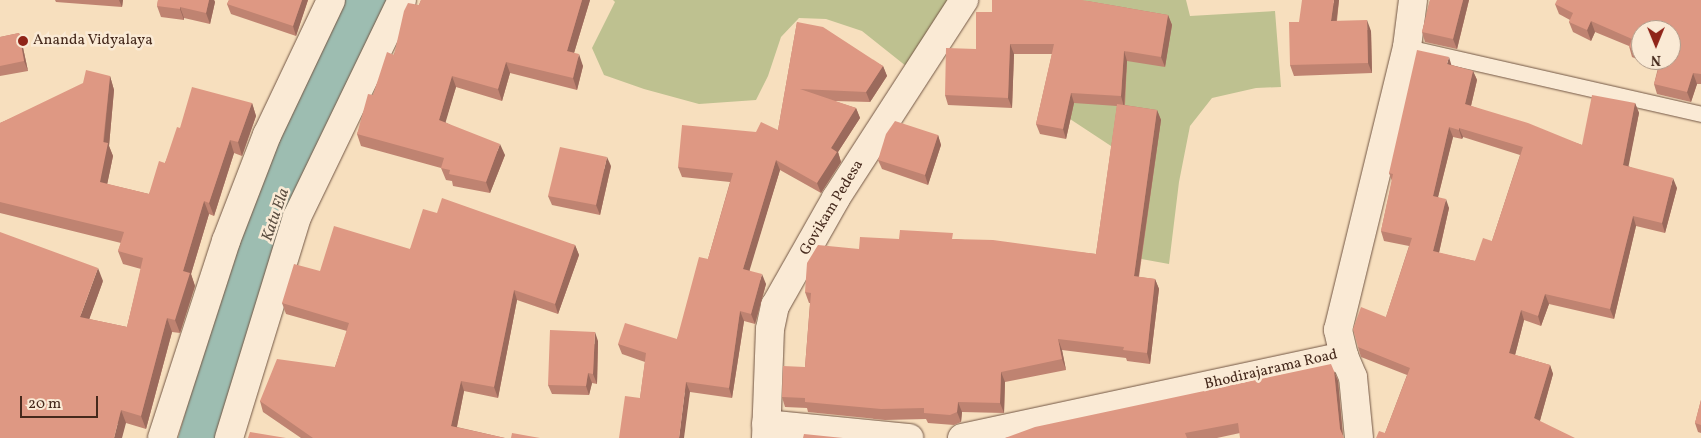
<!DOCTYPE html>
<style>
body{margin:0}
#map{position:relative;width:1701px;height:438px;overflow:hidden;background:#f7dfbe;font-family:Vollkorn,serif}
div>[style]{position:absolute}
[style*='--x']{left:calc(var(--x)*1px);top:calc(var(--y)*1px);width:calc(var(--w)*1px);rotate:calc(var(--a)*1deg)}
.green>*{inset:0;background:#bec190}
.water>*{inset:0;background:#9dbdb1}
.roads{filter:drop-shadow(0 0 1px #725644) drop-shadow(0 0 1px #725644)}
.service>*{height:15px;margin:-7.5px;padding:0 7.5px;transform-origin:7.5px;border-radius:7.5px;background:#faead5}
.minor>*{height:28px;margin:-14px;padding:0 14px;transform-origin:14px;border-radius:14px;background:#faead5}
.wall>*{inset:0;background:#bf8371}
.shaded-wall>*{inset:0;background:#9b6a5c}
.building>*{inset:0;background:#de9883}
.dots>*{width:14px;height:14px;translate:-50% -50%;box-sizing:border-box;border:2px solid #faead5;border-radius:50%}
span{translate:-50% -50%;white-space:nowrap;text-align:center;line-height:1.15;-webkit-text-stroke:5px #faead5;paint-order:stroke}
.poi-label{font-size:15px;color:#45291c}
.left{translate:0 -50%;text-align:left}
.street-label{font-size:15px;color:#45291c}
.water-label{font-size:16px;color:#5b4e41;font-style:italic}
.north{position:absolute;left:1631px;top:20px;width:50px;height:50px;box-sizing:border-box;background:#faead5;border:1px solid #b29d8b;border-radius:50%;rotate:180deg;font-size:14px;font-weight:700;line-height:20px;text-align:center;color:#45291c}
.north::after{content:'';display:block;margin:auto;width:18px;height:22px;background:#8f2418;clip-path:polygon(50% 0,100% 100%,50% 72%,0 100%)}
.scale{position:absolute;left:20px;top:396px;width:78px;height:22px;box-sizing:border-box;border:2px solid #45291c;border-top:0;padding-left:6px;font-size:15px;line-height:18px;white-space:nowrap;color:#45291c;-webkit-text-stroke:4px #faead5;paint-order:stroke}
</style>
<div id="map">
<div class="green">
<div style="clip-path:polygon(613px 0,964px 0,916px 74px,862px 31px,826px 19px,799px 18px,781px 37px,768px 76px,756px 100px,699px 104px,644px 89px,604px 75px,592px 48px,615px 2px)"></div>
<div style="clip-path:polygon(1068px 0,1186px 0,1190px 16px,1275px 11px,1281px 87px,1256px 88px,1212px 98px,1190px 126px,1179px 182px,1169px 264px,1114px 254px,1131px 204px,1111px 146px,1070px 119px)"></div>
</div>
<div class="water">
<div style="clip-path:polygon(343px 0,389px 0,222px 438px,178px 438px,235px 240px)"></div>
</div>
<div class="roads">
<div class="service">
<div style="--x:1407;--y:47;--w:302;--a:12.8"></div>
</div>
<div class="minor">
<div style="--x:1344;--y:356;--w:23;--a:67"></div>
<div style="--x:1353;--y:377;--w:61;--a:84.4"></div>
<div style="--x:766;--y:424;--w:144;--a:5.6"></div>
<div style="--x:162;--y:438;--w:207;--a:-72"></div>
<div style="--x:226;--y:241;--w:114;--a:-68.9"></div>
<div style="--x:267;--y:135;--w:149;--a:-64.6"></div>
<div style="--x:229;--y:438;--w:231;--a:-72.9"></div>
<div style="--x:297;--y:217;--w:241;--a:-64.2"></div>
<div style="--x:766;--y:438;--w:109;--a:-87.9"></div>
<div style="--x:770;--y:329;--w:24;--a:-78"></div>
<div style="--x:775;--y:306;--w:124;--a:-60.5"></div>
<div style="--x:836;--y:198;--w:236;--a:-57.1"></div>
<div style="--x:962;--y:438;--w:391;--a:-12.1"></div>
<div style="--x:1344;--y:356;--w:27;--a:-103"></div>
<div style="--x:1338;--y:330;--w:291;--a:-76.3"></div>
<div style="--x:1407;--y:47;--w:47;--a:-82.7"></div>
</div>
</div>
<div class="wall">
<div style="clip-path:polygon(55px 0,123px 0,122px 7px,56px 2px)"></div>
<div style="clip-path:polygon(158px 0,214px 0,215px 2px,210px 24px,184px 18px,184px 20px,161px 17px,157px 6px)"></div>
<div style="clip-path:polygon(229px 0,308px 0,296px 36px,231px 14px,227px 4px)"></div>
<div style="clip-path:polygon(421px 0,590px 0,574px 53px,583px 66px,577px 90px,510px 73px,502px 101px,456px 87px,445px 122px,505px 155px,490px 193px,453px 186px,452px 181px,446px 180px,441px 168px,361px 146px,357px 134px,373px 95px,419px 5px)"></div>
<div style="clip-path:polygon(1339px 0,1337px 21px,1371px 31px,1372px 73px,1294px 76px,1290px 65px,1299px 22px)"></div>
<div style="clip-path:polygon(1430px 0,1469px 0,1457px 49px,1425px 42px,1422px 32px)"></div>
<div style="clip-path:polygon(evenodd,1701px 0,1701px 84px,1697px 84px,1691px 102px,1657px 94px,1654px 84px,1658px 68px,1632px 57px,1629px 46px,1595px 32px,1591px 41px,1573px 32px,1569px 22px,1570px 20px,1559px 14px,1555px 4px,1701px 0,1641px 30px,1671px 60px,1641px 60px,1641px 30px)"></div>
<div style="clip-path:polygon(1087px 1px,1168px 15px,1172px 25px,1165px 67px,1127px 61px,1125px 105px,1157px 110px,1161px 120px,1139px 277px,1155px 279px,1159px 289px,1150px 364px,1127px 361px,1126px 358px,1062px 350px,1066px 370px,1005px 382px,1004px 413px,962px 412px,961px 422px,954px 425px,928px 423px,926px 419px,885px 420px,808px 412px,807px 408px,785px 407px,782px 397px,805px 367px,810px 303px,809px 303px,805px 292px,859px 249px,899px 239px,955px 239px,1096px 254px,1117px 106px,1074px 103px,1066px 139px,1040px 134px,1036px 124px,1052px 54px,1014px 54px,1012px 108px,948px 105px,945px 95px,976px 49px,992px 12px)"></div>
<div style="clip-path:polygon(797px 22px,883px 66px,887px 76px,870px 102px,834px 101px,856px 108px,860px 118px,838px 152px,841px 162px,821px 193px,780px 170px,749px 270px,766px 284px,755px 324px,744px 321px,732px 398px,690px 392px,640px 398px,645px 362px,622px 354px,618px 344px,677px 339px,708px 259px,730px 182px,682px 177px,678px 167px,756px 132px,778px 130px)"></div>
<div style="clip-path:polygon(19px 33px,22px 43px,28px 71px,0 76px,0 37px)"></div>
<div style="clip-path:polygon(evenodd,1452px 65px,1473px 71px,1477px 80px,1471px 106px,1582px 145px,1635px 103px,1639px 113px,1628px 166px,1677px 188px,1665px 233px,1636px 226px,1614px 319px,1549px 304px,1541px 326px,1524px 320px,1515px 355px,1550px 365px,1553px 374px,1540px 420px,1385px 433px,1407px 375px,1361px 357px,1358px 347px,1386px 317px,1409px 246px,1384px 241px,1381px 231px,1392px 181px,1389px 173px,1452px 65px,1453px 137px,1462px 139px,1463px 137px,1520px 155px,1492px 241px,1475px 261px,1439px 253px,1449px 208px,1438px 197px,1453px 137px)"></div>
<div style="clip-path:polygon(110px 76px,114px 90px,109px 146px,113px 156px,107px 184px,149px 194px,165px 163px,180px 128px,252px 103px,256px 116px,242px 156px,234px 153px,214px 216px,209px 214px,191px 274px,195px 286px,180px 333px,172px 332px,146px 429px,126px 423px,0 438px,103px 281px,89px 319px,127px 327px,141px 269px,123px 264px,118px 251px,121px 243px,0 213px,0 123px)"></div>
<div style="clip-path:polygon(938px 135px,941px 145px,928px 185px,882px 169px,878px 160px)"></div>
<div style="clip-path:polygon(611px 166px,600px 215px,552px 205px,548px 196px)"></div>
<div style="clip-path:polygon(437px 213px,575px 245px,579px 255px,558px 314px,517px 300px,498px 398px,464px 391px,457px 427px,505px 438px,301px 438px,263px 412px,260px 401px,335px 367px,347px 331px,286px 314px,282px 303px,320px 271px,410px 249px)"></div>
<div style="clip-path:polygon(598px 341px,597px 384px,592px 383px,589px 395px,552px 394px,548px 385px)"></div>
<div style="clip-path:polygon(1334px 371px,1338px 381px,1343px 435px,1240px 433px,1217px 438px,1005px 438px)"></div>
<div style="clip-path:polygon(1701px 400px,1701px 433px,1698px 432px,1695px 423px)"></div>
</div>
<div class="shaded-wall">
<div style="clip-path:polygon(119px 0,123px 0,122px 7px)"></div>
<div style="clip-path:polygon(209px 0,214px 0,215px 2px,210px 24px,206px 13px)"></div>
<div style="clip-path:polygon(302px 0,308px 0,296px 36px,293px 26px)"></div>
<div style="clip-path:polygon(582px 0,590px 0,571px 63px,567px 51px)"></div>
<div style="clip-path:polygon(1334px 0,1339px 0,1335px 32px,1331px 21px)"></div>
<div style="clip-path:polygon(1463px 0,1469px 0,1457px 49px,1453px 39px)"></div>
<div style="clip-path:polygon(180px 7px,184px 18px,184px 20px,180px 9px)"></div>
<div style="clip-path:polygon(1168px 15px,1172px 25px,1165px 67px,1161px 57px)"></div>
<div style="clip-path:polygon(1367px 20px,1371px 31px,1372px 73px,1368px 63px)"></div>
<div style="clip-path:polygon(1591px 21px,1595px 32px,1591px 41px,1587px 30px)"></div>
<div style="clip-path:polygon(19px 33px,22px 43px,28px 71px,24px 61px)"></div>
<div style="clip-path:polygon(1010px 44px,1014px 54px,1012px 108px,1008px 98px)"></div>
<div style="clip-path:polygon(1124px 51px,1127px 61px,1124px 107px,1121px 96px)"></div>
<div style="clip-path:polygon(579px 54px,583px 66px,577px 90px,573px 78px)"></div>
<div style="clip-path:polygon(1449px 57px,1452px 67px,1447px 64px)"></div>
<div style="clip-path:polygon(506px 62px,510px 73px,502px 101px,498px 89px)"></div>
<div style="clip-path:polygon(883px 66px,887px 76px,870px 102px,866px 92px)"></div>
<div style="clip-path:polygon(1473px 71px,1477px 80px,1469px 114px,1465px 104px)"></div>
<div style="clip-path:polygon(1693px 73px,1697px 84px,1691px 102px,1687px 92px)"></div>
<div style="clip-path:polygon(110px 76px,114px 90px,109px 146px,113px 156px,105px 195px,100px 182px)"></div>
<div style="clip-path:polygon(452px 76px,456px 87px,443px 131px,439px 120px)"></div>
<div style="clip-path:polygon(1071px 93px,1074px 103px,1066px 139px,1063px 129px)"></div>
<div style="clip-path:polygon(252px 103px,256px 116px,242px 156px,238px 142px)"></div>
<div style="clip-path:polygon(1635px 103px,1639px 113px,1627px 174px,1623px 165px)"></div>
<div style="clip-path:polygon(856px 108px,860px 118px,838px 152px,841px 162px,821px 193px,817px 183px,831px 148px)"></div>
<div style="clip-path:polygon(1157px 110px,1161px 120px,1137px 287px,1134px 276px)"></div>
<div style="clip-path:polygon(1449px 127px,1453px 137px,1436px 205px,1433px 196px)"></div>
<div style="clip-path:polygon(1459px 128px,1463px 137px,1462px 139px,1459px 130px)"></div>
<div style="clip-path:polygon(938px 135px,941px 145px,928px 185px,925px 175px)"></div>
<div style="clip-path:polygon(230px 140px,234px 153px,214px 216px,209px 203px)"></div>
<div style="clip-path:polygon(500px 144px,505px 155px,490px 193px,486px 182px)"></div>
<div style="clip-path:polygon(607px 157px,611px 166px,600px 215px,596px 205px)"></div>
<div style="clip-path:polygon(776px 160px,780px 170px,747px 279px,743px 269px)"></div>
<div style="clip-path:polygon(1673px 178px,1677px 188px,1665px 233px,1662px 223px)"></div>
<div style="clip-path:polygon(1446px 199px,1449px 208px,1437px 261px,1433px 251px)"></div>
<div style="clip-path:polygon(204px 201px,209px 214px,191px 274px,195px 286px,180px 333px,175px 320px,183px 271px)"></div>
<div style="clip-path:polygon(1633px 216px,1636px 226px,1614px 319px,1610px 309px)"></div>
<div style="clip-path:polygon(575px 245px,579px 255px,558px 314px,555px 304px)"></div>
<div style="clip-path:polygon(98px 268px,103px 281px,85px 331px,80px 317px)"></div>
<div style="clip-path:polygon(762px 274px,766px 284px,755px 324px,751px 314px)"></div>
<div style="clip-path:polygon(1155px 279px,1159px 289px,1150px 364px,1147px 353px)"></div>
<div style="clip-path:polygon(514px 290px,517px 300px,498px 398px,494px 387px)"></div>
<div style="clip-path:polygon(1545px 294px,1549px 304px,1541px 326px,1538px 316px)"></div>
<div style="clip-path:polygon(1521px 310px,1524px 320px,1513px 363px,1509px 353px)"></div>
<div style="clip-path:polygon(740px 311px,744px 321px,732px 398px,729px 388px)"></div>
<div style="clip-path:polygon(167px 318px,172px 332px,146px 429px,141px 416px)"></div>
<div style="clip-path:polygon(595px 332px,598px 341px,597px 384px,593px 374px)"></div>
<div style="clip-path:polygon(1058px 339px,1062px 350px,1066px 370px,1062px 359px)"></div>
<div style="clip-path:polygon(1550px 365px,1553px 374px,1538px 428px,1534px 418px)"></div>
<div style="clip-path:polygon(1334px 371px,1338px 381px,1343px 438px,1340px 429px)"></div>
<div style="clip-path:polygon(1001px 372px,1005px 382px,1004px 413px,1000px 403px)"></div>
<div style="clip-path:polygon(588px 373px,592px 383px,589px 395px,586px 386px)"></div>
<div style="clip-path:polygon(461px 381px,464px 391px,455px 436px,451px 426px)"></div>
<div style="clip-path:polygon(686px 382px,690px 392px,684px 438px,679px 438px)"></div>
<div style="clip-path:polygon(958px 402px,962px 412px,961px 422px,957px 412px)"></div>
<div style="clip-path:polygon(121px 410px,126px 423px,122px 438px,114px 438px)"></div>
</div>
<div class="building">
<div style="clip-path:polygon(158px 0,209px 0,206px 13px,180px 7px,180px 9px,157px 6px)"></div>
<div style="clip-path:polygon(229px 0,302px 0,293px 26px,227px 4px)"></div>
<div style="clip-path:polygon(421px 0,582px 0,567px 51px,579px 54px,573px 78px,506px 62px,498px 89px,452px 76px,439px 120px,500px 144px,486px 182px,449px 174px,450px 170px,441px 168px,444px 158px,357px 134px,368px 94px,373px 95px,387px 52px,394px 55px,404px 11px,408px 3px,419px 5px)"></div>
<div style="clip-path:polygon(992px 0,1082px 0,1168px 15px,1161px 57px,1124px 51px,1121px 96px,1071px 93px,1063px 129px,1036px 124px,1054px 44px,1010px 44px,1008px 98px,945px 95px,946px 48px,976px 49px,976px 12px,992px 12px)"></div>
<div style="clip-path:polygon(1302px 0,1334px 0,1331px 21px,1367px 20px,1368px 63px,1290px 65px,1289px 22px,1299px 22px)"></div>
<div style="clip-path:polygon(1430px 0,1463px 0,1453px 39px,1422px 32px)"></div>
<div style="clip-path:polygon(1557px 0,1701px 0,1701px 74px,1693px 73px,1687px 92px,1654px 84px,1661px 60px,1671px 60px,1671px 30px,1641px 30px,1641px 52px,1629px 47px,1632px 39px,1591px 21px,1587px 30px,1569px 22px,1573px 13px,1555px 4px)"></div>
<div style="clip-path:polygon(797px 22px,823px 27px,883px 66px,866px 92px,800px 89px,856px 108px,831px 148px,837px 152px,817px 183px,776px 160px,743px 269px,762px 274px,751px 314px,740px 311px,729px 388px,686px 382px,679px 438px,619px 438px,625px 396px,640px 398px,646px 353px,618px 344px,625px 323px,677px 339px,699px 257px,708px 259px,733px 173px,678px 167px,682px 125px,756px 132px,761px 122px,778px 130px)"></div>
<div style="clip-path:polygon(19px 33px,24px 61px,0 66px,0 37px)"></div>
<div style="clip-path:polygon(evenodd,1417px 50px,1449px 57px,1447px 64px,1473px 71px,1465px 104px,1528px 123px,1582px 145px,1592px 95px,1635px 103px,1623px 165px,1673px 178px,1662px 223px,1633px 216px,1610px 309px,1545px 294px,1538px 316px,1521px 310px,1509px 353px,1550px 365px,1534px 418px,1575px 438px,1376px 438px,1379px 431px,1385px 433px,1410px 368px,1358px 347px,1353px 329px,1361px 307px,1386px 317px,1412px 238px,1381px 231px,1393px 174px,1389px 173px,1417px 50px,1449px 127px,1459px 130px,1459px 128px,1523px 147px,1492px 241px,1483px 238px,1475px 261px,1433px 251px,1446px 199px,1433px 196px,1449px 127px)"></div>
<div style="clip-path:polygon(86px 70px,110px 76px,103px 142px,108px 143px,100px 182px,149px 194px,159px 161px,165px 163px,177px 127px,180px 128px,192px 87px,252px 103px,238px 142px,230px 140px,209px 203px,204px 201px,183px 271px,190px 273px,175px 320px,167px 318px,141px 416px,121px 410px,114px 438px,0 438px,0 232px,98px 268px,80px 317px,127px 327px,143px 258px,118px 251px,124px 232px,0 202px,0 123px,83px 83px)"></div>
<div style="clip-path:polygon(1117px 104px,1157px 110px,1134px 276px,1155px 279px,1147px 353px,1123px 350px,1124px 347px,1058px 339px,1062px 359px,1001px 372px,1000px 403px,958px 402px,957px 412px,950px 415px,924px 413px,924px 408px,881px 409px,805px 402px,805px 398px,782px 397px,783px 366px,805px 367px,811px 293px,805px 292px,807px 263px,818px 245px,859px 249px,860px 237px,899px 239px,900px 230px,953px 233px,952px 239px,993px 240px,1096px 254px)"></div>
<div style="clip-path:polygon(895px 121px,938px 135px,925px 175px,878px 160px,886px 134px)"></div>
<div style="clip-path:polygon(560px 147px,607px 157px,596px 205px,548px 196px)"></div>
<div style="clip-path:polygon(442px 198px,575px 245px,555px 304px,514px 290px,494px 387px,461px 381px,451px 426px,505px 438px,313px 438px,260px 401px,277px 359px,335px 367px,349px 323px,282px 303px,294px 264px,320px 271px,334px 226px,410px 249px,423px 209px,437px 213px)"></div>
<div style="clip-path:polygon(550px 330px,595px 332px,593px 374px,588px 373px,586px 386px,548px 385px)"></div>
<div style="clip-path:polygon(1331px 364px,1334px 371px,1340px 429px,1344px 438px,1240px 438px,1238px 423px,1185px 433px,1187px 438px,1005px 438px,1035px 427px)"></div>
<div style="clip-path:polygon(1701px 400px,1701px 425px,1695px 423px)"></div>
<div style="clip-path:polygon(250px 432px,286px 438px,248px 438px)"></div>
<div style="clip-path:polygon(512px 433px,540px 438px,511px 438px)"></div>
<div style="clip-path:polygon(804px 434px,843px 438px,803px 438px)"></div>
</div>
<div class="dots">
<div style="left:23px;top:41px;background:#8f2418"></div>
</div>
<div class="poi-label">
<span class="left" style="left:33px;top:41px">Ananda Vidyalaya</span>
</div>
<div class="street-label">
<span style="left:832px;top:208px;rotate:-59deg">Govikam Pedesa</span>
<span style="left:1271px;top:370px;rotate:-13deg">Bhodirajarama Road</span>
</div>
<div class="water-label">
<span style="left:276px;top:215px;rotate:-71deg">Katu Ela</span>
</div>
<div class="north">N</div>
<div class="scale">20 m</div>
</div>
